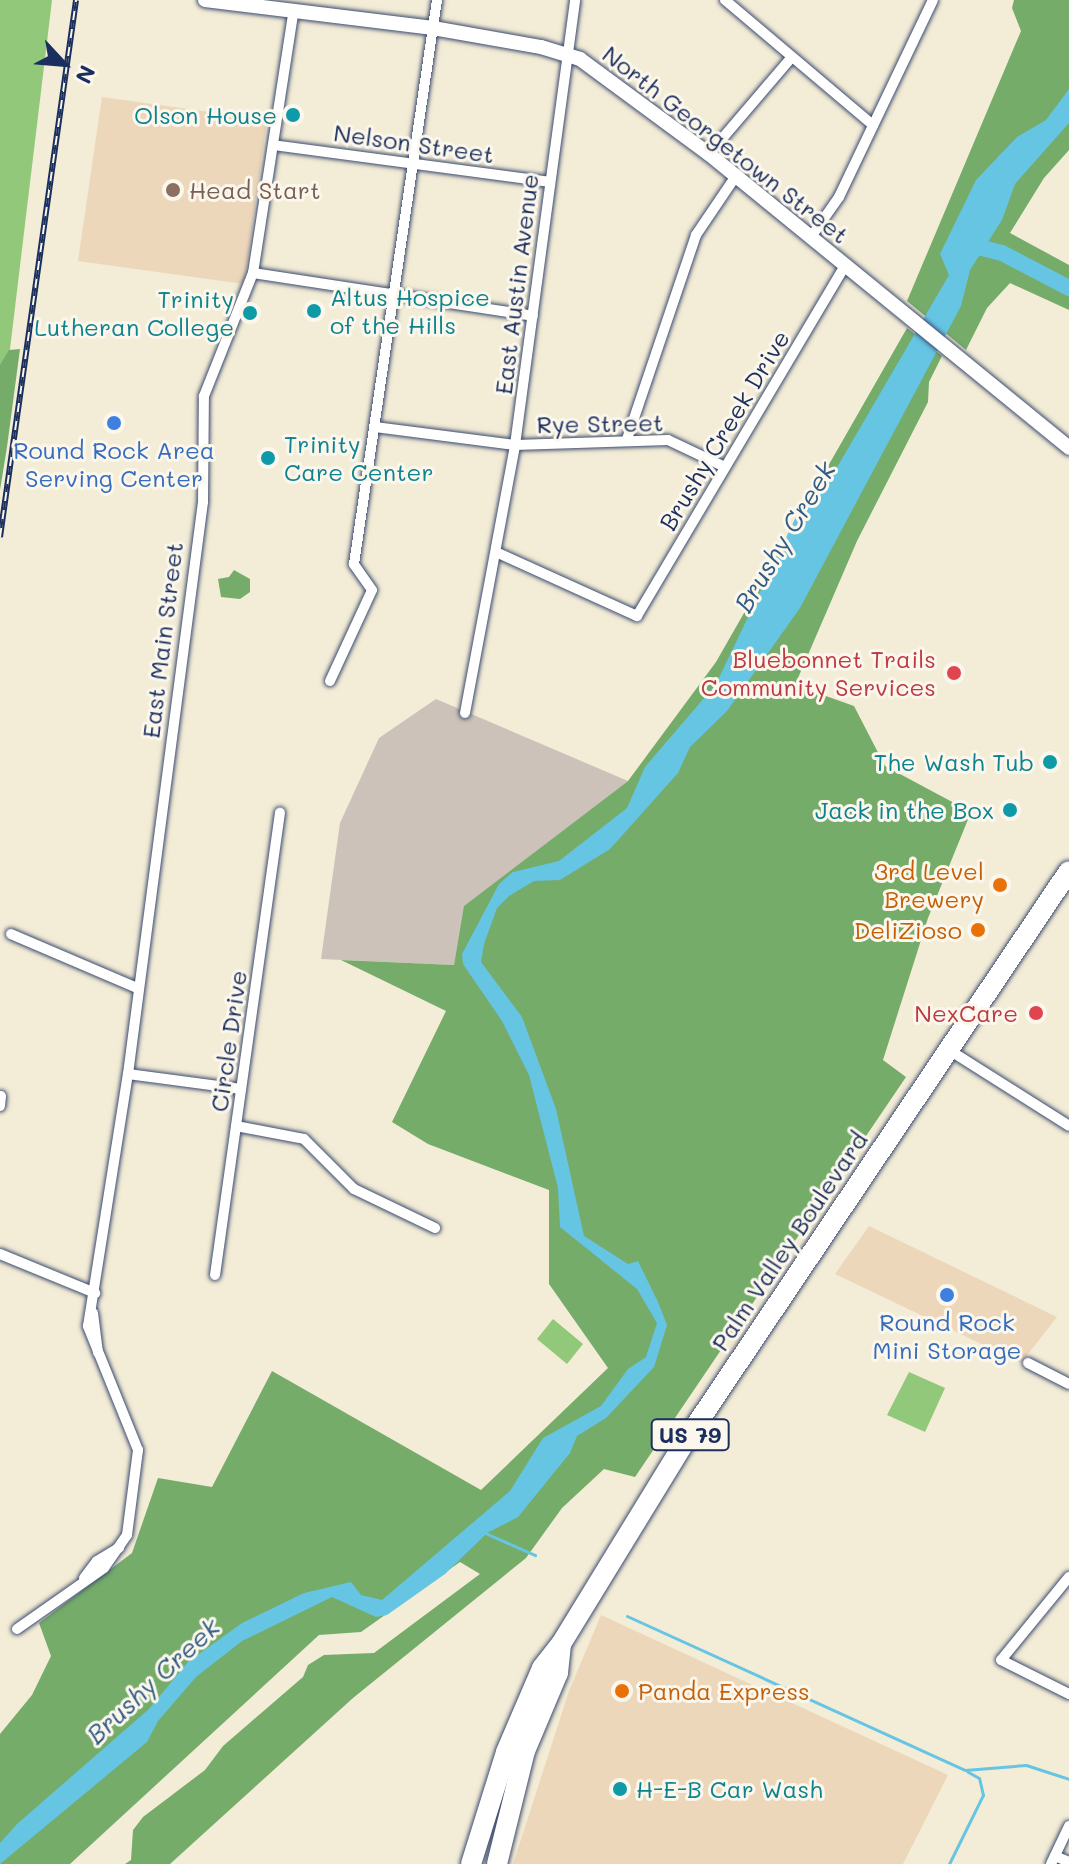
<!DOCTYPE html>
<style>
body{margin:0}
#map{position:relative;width:1069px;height:1864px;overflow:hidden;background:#f3ecd6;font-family:Mali,sans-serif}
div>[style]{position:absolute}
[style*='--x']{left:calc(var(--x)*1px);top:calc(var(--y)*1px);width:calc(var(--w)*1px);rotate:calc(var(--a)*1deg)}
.built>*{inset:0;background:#edd7bb}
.industrial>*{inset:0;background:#ccc2b9}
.green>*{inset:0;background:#92c87a}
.forest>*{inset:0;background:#75ac6a}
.water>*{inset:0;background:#65c5e3}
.stream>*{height:3px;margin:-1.5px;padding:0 1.5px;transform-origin:1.5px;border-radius:1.5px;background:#65c5e3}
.river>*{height:16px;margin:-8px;padding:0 8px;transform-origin:8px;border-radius:8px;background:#65c5e3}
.roads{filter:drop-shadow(0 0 2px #3b4b70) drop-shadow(0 0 2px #3b4b70)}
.street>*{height:10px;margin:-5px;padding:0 5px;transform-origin:5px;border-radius:5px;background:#fff}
.secondary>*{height:14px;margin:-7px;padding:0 7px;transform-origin:7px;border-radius:7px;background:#fff}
.highway>*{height:20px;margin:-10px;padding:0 10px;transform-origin:10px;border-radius:10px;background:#fff}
.rail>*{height:6px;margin-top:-3px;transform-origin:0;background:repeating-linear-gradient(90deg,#fbf7ec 0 9px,#1b2f5e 0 18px);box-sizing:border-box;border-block:2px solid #1b2f5e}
.dots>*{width:22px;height:22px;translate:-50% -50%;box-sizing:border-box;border:4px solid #fbf7ec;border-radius:50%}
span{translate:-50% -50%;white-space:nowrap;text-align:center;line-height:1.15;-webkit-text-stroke:6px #fbf7ec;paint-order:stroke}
.shield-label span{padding:2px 6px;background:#fbf7ec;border:2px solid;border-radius:6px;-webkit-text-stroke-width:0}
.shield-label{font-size:22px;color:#1b2f5e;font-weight:700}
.culture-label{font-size:24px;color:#0d838f}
.right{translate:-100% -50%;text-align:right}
.left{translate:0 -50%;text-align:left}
.street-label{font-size:24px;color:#1b2f5e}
.education-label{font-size:24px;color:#785e54}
.shop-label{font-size:24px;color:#366cbe}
.health-label{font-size:24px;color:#be3a42}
.food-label{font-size:24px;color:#c56008}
.water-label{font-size:26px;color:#315c86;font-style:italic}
.north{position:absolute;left:24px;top:24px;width:80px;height:80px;-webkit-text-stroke:6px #fbf7ec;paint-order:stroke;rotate:116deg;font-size:22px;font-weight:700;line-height:32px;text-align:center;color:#1b2f5e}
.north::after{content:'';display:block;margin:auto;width:28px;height:36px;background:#1b2f5e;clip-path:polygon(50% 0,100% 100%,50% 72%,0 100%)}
</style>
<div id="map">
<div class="built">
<div style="clip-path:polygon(102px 97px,267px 120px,244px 284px,78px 261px)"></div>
<div style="clip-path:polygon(869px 1226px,1057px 1317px,1021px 1363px,835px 1274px)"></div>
<div style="clip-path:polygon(601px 1615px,948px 1775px,903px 1864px,513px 1864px,569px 1691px)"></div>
</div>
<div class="industrial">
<div style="clip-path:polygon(436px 699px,628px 781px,465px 906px,454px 965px,321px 959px,340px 823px,379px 738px)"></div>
</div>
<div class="green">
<div style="clip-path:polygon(0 0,52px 0,0 432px)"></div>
<div style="clip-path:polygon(553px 1319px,583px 1344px,567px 1364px,537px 1339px)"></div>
<div style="clip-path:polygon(909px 1372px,945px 1388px,925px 1432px,887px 1415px)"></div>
</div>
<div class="forest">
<div style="clip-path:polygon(1014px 0,1069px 0,1069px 150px,1044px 178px,1010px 233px,1069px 265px,1069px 310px,1010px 283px,987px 308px,966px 350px,907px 301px,1021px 31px,1012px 8px)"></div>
<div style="clip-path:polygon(907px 328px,942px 356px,929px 382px,928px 402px,857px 541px,795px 685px,854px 706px,885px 766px,971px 812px,928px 918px,883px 1060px,906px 1077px,635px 1477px,604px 1469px,562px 1508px,526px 1558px,353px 1698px,170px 1864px,125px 1864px,131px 1860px,133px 1830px,143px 1817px,205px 1770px,223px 1746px,303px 1677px,308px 1665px,324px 1655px,374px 1653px,480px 1574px,460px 1562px,361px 1632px,319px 1635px,70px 1864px,0 1864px,0 1734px,32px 1695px,51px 1656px,39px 1623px,132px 1553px,158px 1478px,212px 1487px,272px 1371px,481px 1490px,608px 1368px,549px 1284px,549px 1190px,428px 1144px,392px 1122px,446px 1011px,341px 960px,454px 965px,464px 906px,628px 781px,716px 662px)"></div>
<div style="clip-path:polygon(20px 349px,7px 447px,0 490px,0 365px,9px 350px)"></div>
<div style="clip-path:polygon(234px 570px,250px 579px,250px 592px,240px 599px,221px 597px,218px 579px,229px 577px)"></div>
</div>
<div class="water">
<div style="clip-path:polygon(1069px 89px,1069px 123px,1015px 184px,1002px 220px,970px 270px,961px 306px,800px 608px,727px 711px,690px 747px,678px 773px,610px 849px,560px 880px,534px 881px,509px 896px,497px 908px,484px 944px,481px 962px,522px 1017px,556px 1109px,584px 1236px,628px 1264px,638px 1261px,658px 1302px,667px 1325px,654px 1367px,606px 1418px,577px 1436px,570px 1453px,518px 1517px,487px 1533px,445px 1574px,387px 1615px,376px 1617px,332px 1597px,242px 1641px,196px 1677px,158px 1721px,147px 1742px,0 1864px,0 1843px,17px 1824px,149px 1709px,188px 1662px,242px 1623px,304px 1593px,351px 1582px,361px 1595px,382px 1600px,510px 1491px,543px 1438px,601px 1406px,628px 1369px,646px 1357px,657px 1323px,637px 1289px,560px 1227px,558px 1188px,529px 1075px,502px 1021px,463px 964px,462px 954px,499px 884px,513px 872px,559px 861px,627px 808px,645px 767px,716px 684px,804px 500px,832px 476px,949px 275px,940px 254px,976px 180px,1017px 137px,1046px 120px)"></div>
</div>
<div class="stream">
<div style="--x:483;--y:1532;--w:57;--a:23.9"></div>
<div style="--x:627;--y:1616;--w:371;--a:24.5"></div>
<div style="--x:965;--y:1770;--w:61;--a:-4.7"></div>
<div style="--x:1026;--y:1765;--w:45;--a:18"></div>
<div style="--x:949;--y:1864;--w:77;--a:-63.8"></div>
<div style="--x:983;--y:1795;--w:17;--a:-103"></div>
<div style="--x:979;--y:1778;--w:13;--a:-151"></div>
</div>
<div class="river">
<div style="--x:966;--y:244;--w:37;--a:14"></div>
<div style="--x:1002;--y:253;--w:76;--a:27.6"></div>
</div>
<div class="roads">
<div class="street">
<div style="--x:725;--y:0;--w:194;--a:40.2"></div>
<div style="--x:273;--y:145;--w:279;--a:7.6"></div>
<div style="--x:709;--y:154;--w:125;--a:-49.5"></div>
<div style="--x:811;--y:237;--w:49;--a:-55"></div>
<div style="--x:839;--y:197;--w:218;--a:-64.5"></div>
<div style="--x:253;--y:273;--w:283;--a:8.7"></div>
<div style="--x:375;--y:427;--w:141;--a:7.3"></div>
<div style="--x:515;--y:445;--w:153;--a:-1.9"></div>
<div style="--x:668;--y:440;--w:63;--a:25.3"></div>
<div style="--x:627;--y:439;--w:215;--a:-71.3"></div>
<div style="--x:696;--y:235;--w:71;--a:-55.9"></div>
<div style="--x:496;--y:552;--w:155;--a:24.4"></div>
<div style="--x:637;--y:616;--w:408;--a:-59.3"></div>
<div style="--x:330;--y:681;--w:100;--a:-65.2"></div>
<div style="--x:372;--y:590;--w:32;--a:-125"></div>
<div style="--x:354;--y:564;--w:570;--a:-81.63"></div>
<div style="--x:465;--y:713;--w:273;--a:-79.4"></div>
<div style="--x:515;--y:445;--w:449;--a:-82.3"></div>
<div style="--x:11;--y:934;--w:137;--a:23.2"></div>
<div style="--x:949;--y:1050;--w:142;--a:32.3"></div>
<div style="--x:128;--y:1074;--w:114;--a:7.6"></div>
<div style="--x:0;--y:1106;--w:10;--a:-84"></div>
<div style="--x:236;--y:1126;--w:69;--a:10.8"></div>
<div style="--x:304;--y:1139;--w:71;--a:45"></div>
<div style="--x:354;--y:1189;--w:90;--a:25.7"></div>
<div style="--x:0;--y:1254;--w:103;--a:22.3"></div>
<div style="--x:215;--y:1275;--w:467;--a:-82"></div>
<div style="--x:93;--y:1313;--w:40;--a:82.9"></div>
<div style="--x:1028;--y:1363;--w:46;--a:27.1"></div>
<div style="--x:1069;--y:1577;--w:107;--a:129.3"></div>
<div style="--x:1001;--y:1660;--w:76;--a:26.6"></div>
<div style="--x:84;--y:1578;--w:21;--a:-53"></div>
<div style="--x:97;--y:1561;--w:26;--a:-31"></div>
<div style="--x:17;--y:1629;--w:106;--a:-35"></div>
<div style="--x:104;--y:1568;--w:40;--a:-55.1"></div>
<div style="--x:127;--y:1535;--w:86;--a:-82.6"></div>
<div style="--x:138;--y:1450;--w:134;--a:-112"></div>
<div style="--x:88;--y:1326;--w:255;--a:-81"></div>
<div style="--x:128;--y:1074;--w:577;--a:-82.53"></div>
<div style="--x:203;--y:502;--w:106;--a:-89.5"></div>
<div style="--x:204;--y:396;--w:132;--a:-68.3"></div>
<div style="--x:253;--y:273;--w:267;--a:-81.2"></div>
<div style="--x:1055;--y:1856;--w:15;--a:23"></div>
<div style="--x:1051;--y:1864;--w:42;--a:-64.7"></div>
</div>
<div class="secondary">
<div style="--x:205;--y:0;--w:230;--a:7"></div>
<div style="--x:433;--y:28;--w:110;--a:10"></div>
<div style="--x:541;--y:47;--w:41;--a:17.1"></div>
<div style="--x:580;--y:59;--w:160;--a:36.4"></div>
<div style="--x:709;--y:154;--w:465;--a:39.2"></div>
</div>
<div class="highway">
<div style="--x:471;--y:1864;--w:117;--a:-72.6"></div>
<div style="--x:506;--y:1752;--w:91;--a:-66.8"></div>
<div style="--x:542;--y:1668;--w:31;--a:-52"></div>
<div style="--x:561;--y:1644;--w:236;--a:-58.5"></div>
<div style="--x:684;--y:1443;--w:689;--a:-56.06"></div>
<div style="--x:497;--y:1864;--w:116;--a:-76.1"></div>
<div style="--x:525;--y:1751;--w:85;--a:-67.1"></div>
<div style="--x:558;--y:1673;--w:29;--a:-84"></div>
</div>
</div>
<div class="rail">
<div style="--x:0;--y:537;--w:542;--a:-81.94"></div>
</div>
<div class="dots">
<div style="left:293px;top:115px;background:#0f9aa8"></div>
<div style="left:173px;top:190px;background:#8d6e63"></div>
<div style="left:314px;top:311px;background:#0f9aa8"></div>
<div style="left:250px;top:313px;background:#0f9aa8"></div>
<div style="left:114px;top:423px;background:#3f7fe0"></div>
<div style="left:268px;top:458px;background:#0f9aa8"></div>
<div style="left:954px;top:673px;background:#e0444e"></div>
<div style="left:1050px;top:762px;background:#0f9aa8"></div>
<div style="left:1010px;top:810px;background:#0f9aa8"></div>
<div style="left:1000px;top:885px;background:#e8710a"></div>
<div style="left:978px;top:930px;background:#e8710a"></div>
<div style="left:1036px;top:1013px;background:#e0444e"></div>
<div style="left:947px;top:1295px;background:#3f7fe0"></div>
<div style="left:622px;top:1691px;background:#e8710a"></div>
<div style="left:620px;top:1789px;background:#0f9aa8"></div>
</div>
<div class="shield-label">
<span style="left:690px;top:1435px">US 79</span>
</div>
<div class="culture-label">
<span class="right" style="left:277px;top:115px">Olson House</span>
<span class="left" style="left:330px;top:311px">Altus Hospice<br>of the Hills</span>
<span class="right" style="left:234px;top:313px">Trinity<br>Lutheran College</span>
<span class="left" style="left:284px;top:458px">Trinity<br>Care Center</span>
<span class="right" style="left:1034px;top:762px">The Wash Tub</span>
<span class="right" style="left:994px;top:810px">Jack in the Box</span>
<span class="left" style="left:636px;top:1789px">H-E-B Car Wash</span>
</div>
<div class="street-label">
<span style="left:414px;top:143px;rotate:8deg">Nelson Street</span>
<span style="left:726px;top:144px;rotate:38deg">North Georgetown Street</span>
<span style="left:516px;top:284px;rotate:-83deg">East Austin Avenue</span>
<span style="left:600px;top:423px;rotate:-1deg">Rye Street</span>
<span style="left:724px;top:430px;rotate:-59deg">Brushy Creek Drive</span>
<span style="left:162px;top:640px;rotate:-83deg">East Main Street</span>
<span style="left:228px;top:1041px;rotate:-82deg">Circle Drive</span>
<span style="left:789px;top:1241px;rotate:-56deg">Palm Valley Boulevard</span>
</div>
<div class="education-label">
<span class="left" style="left:189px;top:190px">Head Start</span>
</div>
<div class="shop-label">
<span style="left:114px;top:464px">Round Rock Area<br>Serving Center</span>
<span style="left:947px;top:1336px">Round Rock<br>Mini Storage</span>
</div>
<div class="health-label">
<span class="right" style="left:936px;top:673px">Bluebonnet Trails<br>Community Services</span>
<span class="right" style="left:1018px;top:1013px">NexCare</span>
</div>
<div class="food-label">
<span class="right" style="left:984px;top:885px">3rd Level<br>Brewery</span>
<span class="right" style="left:962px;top:930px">DeliZioso</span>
<span class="left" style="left:638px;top:1691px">Panda Express</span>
</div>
<div class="water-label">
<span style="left:785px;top:537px;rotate:-59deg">Brushy Creek</span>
<span style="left:153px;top:1681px;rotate:-43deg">Brushy Creek</span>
</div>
<div class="north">N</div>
</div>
